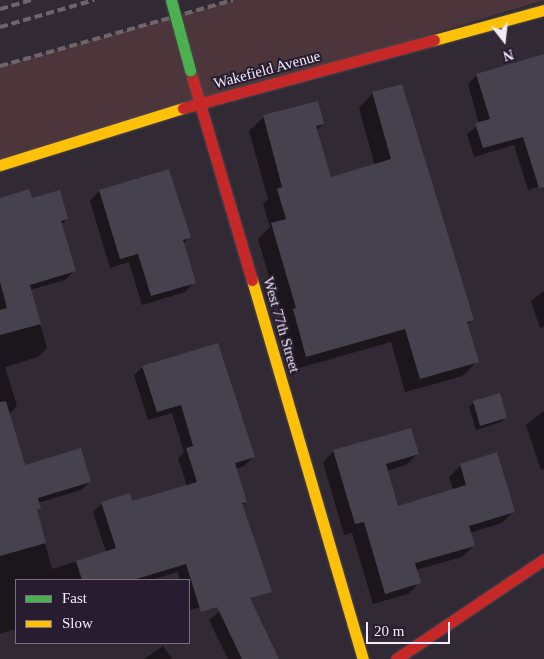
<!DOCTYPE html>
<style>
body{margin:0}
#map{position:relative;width:544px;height:659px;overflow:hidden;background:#312a35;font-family:Georgia,serif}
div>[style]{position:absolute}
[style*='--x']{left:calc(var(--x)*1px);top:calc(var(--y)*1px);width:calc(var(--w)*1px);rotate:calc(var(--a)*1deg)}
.green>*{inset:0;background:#4d363b}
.shadow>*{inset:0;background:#0007}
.building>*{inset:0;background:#45424d}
.roads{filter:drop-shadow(0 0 1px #4b4650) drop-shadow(0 0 1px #4b4650)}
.slow>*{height:11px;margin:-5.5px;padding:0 5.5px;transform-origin:5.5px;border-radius:5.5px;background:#ffc107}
.jam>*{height:11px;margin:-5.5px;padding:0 5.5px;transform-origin:5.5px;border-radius:5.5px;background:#c62828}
.rail>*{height:4px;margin-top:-2px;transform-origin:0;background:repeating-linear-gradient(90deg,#6c666c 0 8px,transparent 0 12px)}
.bridges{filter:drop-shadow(0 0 1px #4b4650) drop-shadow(0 0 1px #4b4650)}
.fast-bridge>*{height:11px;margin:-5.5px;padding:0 5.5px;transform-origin:5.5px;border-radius:5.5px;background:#4caf50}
span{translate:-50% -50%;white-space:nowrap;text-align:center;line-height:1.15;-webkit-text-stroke:4px #281c30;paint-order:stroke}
.street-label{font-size:15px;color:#f3ebf9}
.legend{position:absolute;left:15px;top:579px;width:175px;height:65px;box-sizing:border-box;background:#281c30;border:1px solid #796f80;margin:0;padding:6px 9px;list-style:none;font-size:15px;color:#f3ebf9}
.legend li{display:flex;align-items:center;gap:10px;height:25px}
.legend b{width:25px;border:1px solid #796f80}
.north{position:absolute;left:479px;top:15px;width:50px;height:50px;-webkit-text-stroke:4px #281c30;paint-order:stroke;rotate:164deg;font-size:14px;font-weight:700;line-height:20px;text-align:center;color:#f3ebf9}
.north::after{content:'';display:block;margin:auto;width:18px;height:22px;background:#f3ebf9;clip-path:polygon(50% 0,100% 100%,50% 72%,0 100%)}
.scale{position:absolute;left:366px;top:622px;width:84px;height:22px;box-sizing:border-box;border:2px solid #f3ebf9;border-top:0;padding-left:6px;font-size:15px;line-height:18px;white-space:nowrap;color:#f3ebf9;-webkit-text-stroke:4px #281c30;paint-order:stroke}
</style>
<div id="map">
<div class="green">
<div style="clip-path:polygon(233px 0,544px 0,0 165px,0 66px)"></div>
</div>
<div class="shadow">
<div style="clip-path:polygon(544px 55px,544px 185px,528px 190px,514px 145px,474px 157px,467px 134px,479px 124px,468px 84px,477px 75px)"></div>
<div style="clip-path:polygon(373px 93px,473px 319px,467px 325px,477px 361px,463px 376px,405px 392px,391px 342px,292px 370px,279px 325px,282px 322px,258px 239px,270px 227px,263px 204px,268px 199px,249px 131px,264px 117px,323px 124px,316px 131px,330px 179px,375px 166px,359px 108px)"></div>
<div style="clip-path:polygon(169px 170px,189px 238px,183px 244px,194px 282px,185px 292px,142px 305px,129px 262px,110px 268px,90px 201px,99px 191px)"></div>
<div style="clip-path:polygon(31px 200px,67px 219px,60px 225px,74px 271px,65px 280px,30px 290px,47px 348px,38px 357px,5px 367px,17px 406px,9px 414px,24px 466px,90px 482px,81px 490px,38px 503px,36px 511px,52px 569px,106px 552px,93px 512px,102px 503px,131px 503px,187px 486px,178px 458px,184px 452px,172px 413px,148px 420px,134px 375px,143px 367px,253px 457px,244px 466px,236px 469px,246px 502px,242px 505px,246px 593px,277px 659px,228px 659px,209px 620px,239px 596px,190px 610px,189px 580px,180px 580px,178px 572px,151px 580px,16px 580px,16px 629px,0 634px,0 219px)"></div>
<div style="clip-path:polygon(544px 291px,544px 327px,540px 328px,531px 301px)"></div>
<div style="clip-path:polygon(474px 402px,506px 418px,501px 422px,476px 430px,469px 407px)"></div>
<div style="clip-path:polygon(544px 411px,544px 469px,541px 470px,526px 425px)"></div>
<div style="clip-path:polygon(334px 451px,418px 453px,406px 465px,386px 471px,397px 507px,453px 490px,449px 477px,461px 465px,514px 511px,502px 523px,470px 533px,474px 546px,462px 557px,416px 570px,419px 583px,408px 594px,373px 604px,352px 533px,344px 535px,323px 462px)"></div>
<div style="clip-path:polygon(163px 646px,172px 659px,144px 659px)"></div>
</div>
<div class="building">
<div style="clip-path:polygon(544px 54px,544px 187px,539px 188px,523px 137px,483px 148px,475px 123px,490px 119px,476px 74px)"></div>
<div style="clip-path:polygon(402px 84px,474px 320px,467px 322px,479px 362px,420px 379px,405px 329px,306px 357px,293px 309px,296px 308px,271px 223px,286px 219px,277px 189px,282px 187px,263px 115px,318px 101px,324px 124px,316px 126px,331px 177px,391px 159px,372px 92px)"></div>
<div style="clip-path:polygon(169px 169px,191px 238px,183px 240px,196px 283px,151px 296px,138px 254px,120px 259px,99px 190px)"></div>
<div style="clip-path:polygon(29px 189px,32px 198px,60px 190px,68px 219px,61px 221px,76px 271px,30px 285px,41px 324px,0 335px,0 310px,7px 308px,0 282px,0 198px)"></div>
<div style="clip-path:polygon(218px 343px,255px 457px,235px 463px,247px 502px,242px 503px,272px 592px,250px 598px,279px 659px,242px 659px,217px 607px,201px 612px,186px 564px,133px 580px,82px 580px,76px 561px,116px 548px,101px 502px,130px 493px,132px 501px,197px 482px,186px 448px,193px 446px,181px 405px,157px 412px,142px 366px)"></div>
<div style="clip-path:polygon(500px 393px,507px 418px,480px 426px,473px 401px)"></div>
<div style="clip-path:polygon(6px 401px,25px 465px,81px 448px,91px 482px,38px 498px,41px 509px,37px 509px,46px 543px,0 556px,0 402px)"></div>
<div style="clip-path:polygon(411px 428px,419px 454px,386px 464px,398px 506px,466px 485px,460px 464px,497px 452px,515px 512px,469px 526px,475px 546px,415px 563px,421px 583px,385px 594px,364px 522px,355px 524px,333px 450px)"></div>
</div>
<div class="roads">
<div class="slow">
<div style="--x:434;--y:40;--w:114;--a:-15.3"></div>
<div style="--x:0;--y:165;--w:192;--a:-17.3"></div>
<div style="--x:252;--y:280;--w:395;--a:73.7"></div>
</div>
<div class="jam">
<div style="--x:190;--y:70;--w:219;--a:73.6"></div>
<div style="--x:183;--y:108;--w:260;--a:-15.2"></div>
<div style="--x:396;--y:659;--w:179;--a:-34"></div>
</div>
</div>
<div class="rail">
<div style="--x:0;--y:9;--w:33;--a:-16"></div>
<div style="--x:0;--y:27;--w:98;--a:-16"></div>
<div style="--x:0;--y:66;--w:242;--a:-15.8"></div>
</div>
<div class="bridges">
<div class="fast-bridge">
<div style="--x:171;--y:0;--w:73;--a:74.8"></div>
</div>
</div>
<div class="street-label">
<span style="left:267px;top:70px;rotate:-15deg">Wakefield Avenue</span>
<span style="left:281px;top:325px;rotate:74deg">West 77th Street</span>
</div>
<ul class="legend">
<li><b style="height:6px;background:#4caf50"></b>Fast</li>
<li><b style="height:6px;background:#ffc107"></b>Slow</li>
</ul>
<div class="north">N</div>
<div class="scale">20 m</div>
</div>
